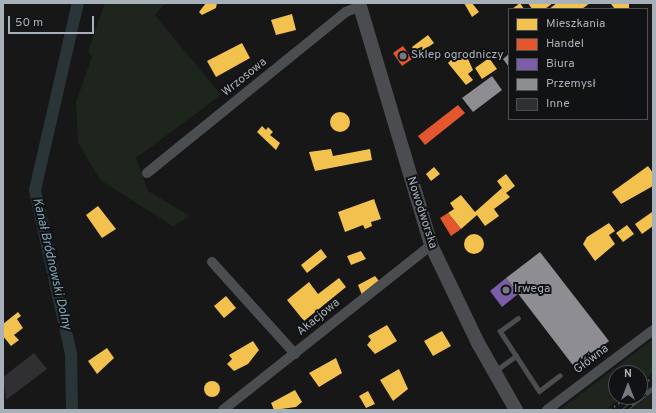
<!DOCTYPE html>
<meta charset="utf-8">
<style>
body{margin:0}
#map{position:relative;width:656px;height:413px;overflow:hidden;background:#171718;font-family:Overpass,sans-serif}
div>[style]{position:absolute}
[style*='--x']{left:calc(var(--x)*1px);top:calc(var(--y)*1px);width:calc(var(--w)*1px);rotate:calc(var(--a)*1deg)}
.green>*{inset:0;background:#1d251d}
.homes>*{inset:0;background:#f2c14e}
.round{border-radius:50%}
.shops>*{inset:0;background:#e4572e}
.offices>*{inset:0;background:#7b5ea7}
.industry>*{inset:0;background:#8d8d92}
.canal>*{height:12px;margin:-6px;padding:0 6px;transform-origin:6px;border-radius:6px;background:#2a353a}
.building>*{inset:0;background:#303032}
.path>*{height:2px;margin-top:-1px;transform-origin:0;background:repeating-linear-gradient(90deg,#4d4f52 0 2px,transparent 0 5px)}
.service>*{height:5px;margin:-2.5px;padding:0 2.5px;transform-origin:2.5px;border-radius:2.5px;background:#4b4e51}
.minor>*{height:10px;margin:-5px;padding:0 5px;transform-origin:5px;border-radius:5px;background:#4b4e51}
.secondary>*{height:14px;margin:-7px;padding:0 7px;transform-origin:7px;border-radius:7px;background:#4a4c4f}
.rail>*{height:4.5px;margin-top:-2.25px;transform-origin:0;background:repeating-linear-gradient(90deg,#111214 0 9px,#4b4d50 0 18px);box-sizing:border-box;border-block:1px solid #4b4d50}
.dots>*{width:11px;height:11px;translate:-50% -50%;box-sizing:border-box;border:2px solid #111214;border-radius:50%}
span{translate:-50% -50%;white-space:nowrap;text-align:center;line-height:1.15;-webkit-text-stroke:4px #111214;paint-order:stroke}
.poi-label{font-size:12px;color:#a8b0b9}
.left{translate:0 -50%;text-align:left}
.street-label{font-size:12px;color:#a8b0b9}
.water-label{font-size:13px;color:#7ea3b5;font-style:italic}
.frame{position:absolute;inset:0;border:4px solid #a8b0b9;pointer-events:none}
.legend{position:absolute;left:508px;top:8px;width:140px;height:112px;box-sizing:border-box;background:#111214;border:1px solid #4d5156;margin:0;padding:5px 7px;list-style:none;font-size:12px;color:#a8b0b9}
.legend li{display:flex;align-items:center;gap:8px;height:20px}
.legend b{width:20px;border:1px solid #4d5156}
.north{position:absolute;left:608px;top:365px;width:40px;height:40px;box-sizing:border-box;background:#111214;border:1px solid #4d5156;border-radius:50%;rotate:0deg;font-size:11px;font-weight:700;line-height:16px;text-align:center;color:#a8b0b9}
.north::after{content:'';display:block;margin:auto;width:14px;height:18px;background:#757a81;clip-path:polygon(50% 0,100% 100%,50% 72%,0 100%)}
.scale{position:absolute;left:8px;top:16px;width:86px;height:18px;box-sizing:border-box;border:2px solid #a8b0b9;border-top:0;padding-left:5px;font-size:12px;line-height:14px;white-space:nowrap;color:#a8b0b9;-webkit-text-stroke:3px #111214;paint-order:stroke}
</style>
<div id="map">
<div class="green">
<div style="clip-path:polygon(105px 3px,166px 3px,155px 15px,221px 95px,136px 158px,148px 191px,190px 216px,173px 226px,100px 180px,78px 142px,76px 102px,92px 57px,88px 51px)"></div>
<div style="clip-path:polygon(653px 339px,653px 373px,640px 383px,640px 373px,616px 373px,616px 397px,622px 397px,605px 410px,560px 410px)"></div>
<div style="clip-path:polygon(653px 392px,653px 410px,630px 410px)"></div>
</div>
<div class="homes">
<div style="clip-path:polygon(206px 3px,217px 3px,216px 8px,202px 15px,199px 12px)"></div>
<div style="clip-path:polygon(464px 3px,472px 3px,479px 12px,472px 17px)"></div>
<div style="clip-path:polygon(520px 3px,524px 9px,512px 9px)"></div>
<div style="clip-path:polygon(528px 3px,553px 3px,545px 9px,532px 9px)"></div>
<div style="clip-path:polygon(557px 3px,590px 3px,582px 9px,549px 9px)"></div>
<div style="clip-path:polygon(629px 3px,629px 9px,615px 9px,611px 4px)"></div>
<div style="clip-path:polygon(292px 14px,296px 30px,276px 35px,271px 20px)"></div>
<div style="clip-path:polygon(428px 35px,434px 43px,417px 55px,412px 47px)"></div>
<div style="clip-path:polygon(242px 43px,250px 58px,216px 77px,207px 61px)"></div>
<div style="clip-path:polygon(458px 53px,468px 59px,473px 70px,468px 74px,473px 80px,466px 85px,448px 63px)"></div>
<div style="clip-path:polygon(489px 58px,497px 69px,482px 79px,475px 68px)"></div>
<div class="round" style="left:330px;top:112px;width:20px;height:20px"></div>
<div style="clip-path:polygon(262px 126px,266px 130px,268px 127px,273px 132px,270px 135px,280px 143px,276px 150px,257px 132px)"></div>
<div style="clip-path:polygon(331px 149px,333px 156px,370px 149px,372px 160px,315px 171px,309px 152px)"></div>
<div style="clip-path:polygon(648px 166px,653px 173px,653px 186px,621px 204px,612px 192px)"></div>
<div style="clip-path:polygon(434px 167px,440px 174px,431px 181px,426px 174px)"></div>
<div style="clip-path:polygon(506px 174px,515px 186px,506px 193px,510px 197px,494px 209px,499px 216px,485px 226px,477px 215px,461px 229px,448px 213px,454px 209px,450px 203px,461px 195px,475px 212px,502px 188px,497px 181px)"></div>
<div style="clip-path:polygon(374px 199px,381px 219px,371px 222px,372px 226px,365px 229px,363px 225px,345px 232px,338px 212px)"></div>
<div style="clip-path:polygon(98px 206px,116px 229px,102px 238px,86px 215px)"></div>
<div style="clip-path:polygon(652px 212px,653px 226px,642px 234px,635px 224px)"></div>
<div style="clip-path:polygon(609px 223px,615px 231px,609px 235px,615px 244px,595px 261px,583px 244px,587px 237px)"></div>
<div style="clip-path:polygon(627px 225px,634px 234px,623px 242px,616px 233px)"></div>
<div class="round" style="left:464px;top:234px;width:20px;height:20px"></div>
<div style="clip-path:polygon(321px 249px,327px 257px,307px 273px,301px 265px)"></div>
<div style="clip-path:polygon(361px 251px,366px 259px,351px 265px,347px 256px)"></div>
<div style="clip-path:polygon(375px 276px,379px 281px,362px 295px,358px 285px)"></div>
<div style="clip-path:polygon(339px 278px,346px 287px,304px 321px,287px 300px,309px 282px,318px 294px)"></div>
<div style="clip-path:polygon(226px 296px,236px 308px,224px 318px,214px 306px)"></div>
<div style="clip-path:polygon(18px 312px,21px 316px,17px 319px,23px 328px,14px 335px,19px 340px,11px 346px,3px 336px,3px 324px)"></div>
<div style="clip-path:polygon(387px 325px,397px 341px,375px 354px,367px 345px,371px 340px,368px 336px)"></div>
<div style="clip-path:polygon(442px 331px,451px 346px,433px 356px,424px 341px)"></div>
<div style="clip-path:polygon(253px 341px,259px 350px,248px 364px,234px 371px,227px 364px,232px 359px,229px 355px)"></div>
<div style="clip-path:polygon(107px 348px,114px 358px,97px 374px,88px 361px)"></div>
<div style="clip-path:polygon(336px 358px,342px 373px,319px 387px,309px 373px)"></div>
<div style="clip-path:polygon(399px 369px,408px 389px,393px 401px,380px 380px)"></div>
<div class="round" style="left:204px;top:381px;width:16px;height:16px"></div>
<div style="clip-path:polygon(295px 390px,302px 402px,296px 407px,274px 410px,271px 403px)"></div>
<div style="clip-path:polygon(368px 391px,375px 404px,366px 408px,359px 396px)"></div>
</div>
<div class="shops">
<div style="clip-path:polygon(403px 46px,412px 59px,402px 66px,393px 53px)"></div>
<div style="clip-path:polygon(458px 105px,465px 113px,425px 145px,418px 136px)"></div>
<div style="clip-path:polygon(448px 213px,461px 229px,451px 236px,440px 218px)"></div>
</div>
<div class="offices">
<div style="clip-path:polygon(506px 278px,518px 294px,502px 307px,490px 291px)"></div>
</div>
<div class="industry">
<div style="clip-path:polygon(509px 54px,509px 67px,503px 59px)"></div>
<div style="clip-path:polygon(492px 76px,502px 90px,473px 112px,462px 98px)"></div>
<div style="clip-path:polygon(540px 252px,609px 341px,575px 368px,506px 278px)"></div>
</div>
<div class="canal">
<div style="--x:72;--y:410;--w:56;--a:-91"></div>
<div style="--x:71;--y:354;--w:168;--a:-102.4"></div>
<div style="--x:35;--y:190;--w:192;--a:-77.1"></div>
</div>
<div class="building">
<div style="clip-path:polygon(34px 353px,47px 369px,6px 400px,3px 377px)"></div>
</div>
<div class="path">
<div style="--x:640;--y:387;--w:16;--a:-38"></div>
<div style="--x:610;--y:410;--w:21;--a:-37"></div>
</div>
<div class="service">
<div style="--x:516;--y:356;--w:42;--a:56.7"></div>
<div style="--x:539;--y:391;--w:26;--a:-37"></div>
<div style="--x:495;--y:371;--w:26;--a:-36"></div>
<div style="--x:516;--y:356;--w:30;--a:-123"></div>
<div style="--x:500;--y:331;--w:22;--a:-36"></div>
</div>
<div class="minor">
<div style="--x:147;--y:173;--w:256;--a:-39"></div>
<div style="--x:346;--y:12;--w:15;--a:-23"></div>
<div style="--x:212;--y:262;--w:124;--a:47.9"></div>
<div style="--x:223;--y:410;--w:265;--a:-38.4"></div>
<div style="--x:547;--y:410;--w:133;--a:-37"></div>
</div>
<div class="secondary">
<div style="--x:359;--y:3;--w:252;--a:73.4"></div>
<div style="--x:431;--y:245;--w:109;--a:64.4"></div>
<div style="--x:478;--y:343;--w:77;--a:60.4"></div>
</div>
<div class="rail">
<div style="--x:624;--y:410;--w:36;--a:-37"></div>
</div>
<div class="dots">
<div style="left:403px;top:56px;background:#757a81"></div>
<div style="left:506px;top:290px;background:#757a81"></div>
</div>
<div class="poi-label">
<span class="left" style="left:411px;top:56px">Sklep ogrodniczy</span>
<span class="left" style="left:514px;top:290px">Irwega</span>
</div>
<div class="street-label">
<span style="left:245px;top:78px;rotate:-39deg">Wrzosowa</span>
<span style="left:421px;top:213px;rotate:72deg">Nowodworska</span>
<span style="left:319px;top:318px;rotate:-39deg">Akacjowa</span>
<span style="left:592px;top:360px;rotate:-37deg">Główna</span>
</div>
<div class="water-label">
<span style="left:51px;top:264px;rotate:77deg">Kanał Bródnowski Dolny</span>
</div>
<div class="frame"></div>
<ul class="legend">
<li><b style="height:11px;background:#f2c14e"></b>Mieszkania</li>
<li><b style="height:11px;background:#e4572e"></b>Handel</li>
<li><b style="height:11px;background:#7b5ea7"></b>Biura</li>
<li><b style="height:11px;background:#8d8d92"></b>Przemysł</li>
<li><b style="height:11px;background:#303032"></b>Inne</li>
</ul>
<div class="north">N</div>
<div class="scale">50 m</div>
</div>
